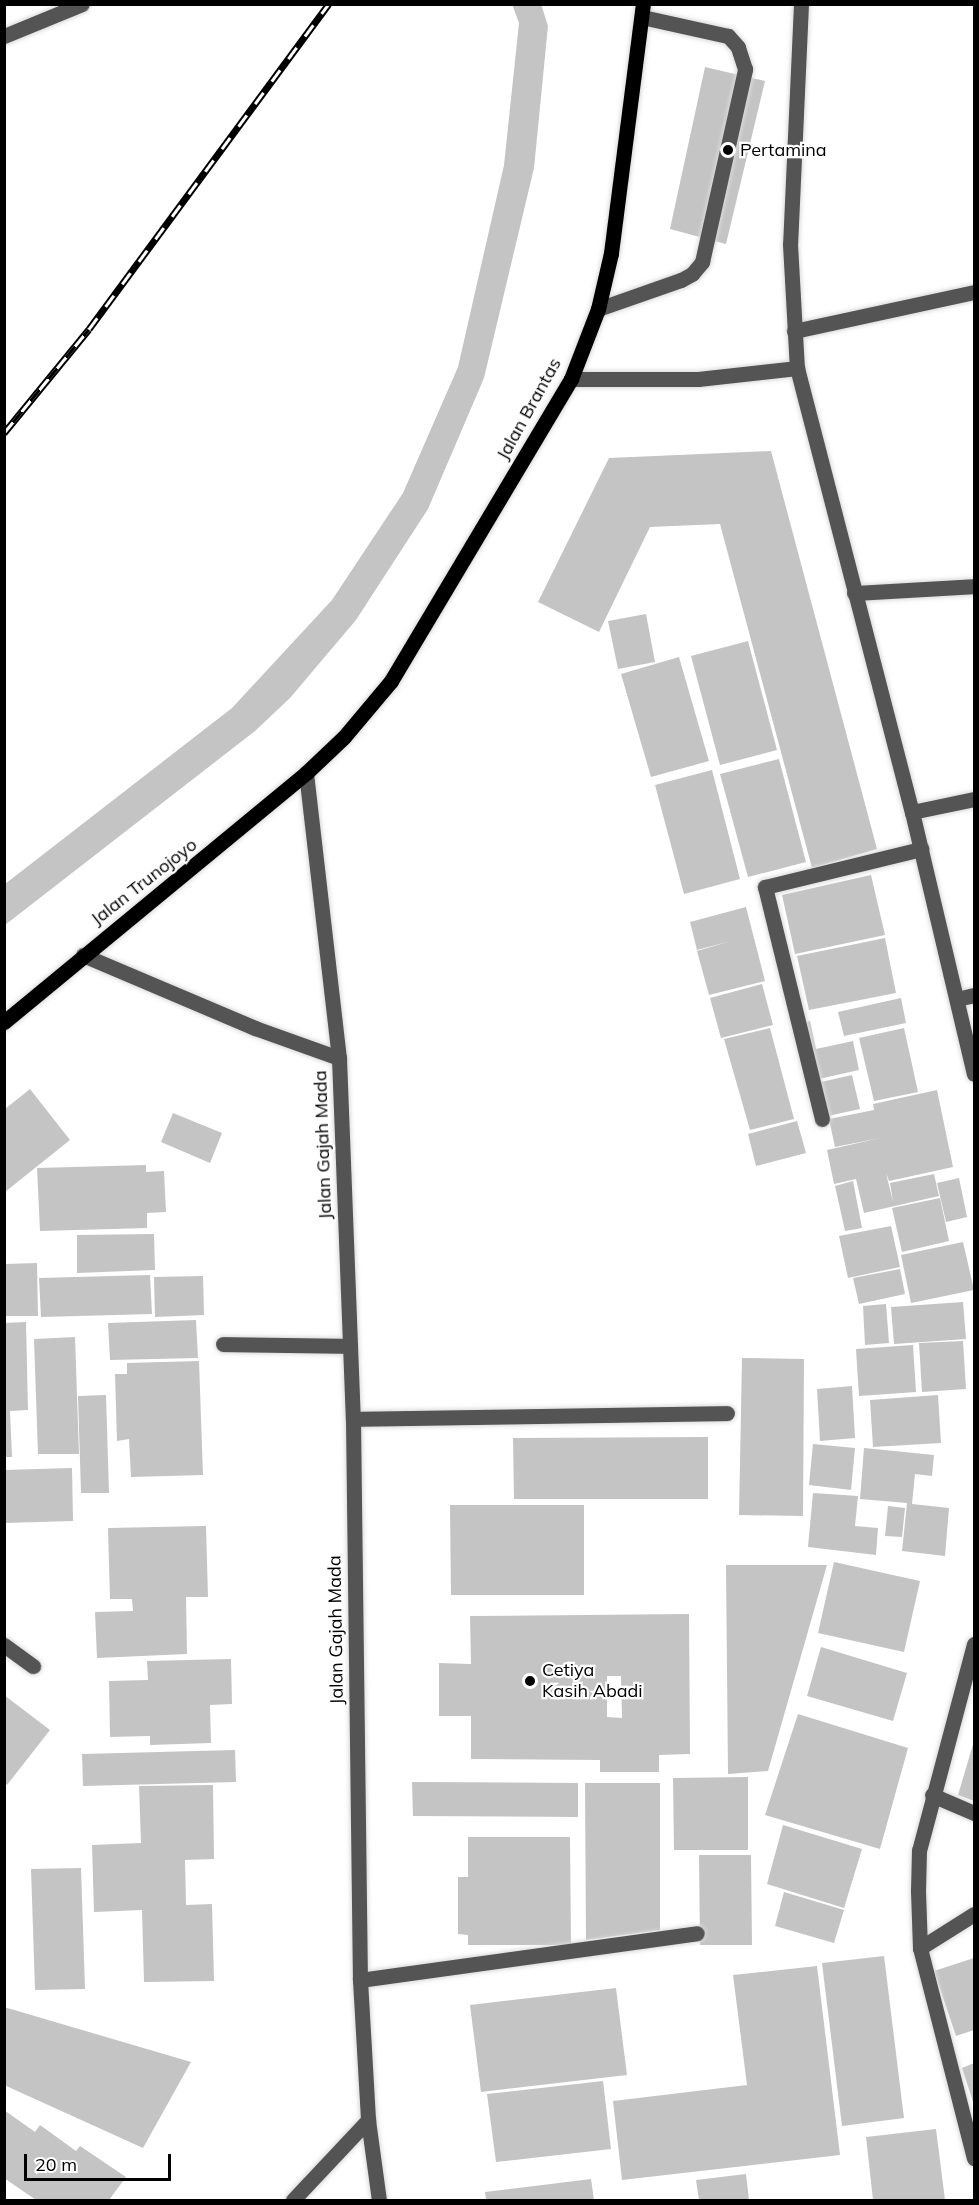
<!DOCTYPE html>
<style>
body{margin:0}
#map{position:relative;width:979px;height:2205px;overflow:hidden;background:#fff;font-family:Mulish,sans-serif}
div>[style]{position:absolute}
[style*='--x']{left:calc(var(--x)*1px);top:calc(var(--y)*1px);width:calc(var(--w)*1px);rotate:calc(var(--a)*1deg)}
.building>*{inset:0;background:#c4c4c4}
.roads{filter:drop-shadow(0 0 2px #dbdbdb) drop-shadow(0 0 2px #dbdbdb)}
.minor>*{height:15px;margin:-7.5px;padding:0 7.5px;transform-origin:7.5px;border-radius:7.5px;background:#545454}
.major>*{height:15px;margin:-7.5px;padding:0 7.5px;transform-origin:7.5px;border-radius:7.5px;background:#000}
.rail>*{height:7px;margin-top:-3.5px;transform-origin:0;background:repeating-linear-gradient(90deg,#fff 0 14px,#000 0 28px);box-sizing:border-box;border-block:2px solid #000}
.dots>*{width:16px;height:16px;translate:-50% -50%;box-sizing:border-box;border:3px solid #fff;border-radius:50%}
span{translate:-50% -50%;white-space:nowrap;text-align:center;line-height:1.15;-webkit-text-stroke:4.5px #fff;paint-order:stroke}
.poi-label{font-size:18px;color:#000}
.left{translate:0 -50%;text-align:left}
.street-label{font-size:18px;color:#000}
.frame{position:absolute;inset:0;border:6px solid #000;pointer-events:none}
.scale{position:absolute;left:24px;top:2154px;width:147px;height:27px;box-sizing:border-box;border:3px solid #000;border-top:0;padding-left:8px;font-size:18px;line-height:21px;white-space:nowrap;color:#000;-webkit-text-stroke:4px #fff;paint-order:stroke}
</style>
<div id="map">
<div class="building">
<div style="clip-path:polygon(512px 4px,541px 4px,548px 26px,534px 168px,484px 378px,428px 509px,356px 620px,290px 698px,255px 731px,5px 925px,5px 884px,232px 708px,332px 600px,403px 493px,458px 367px,504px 165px,519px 23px)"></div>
<div style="clip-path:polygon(705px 67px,765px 81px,726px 244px,670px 229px)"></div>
<div style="clip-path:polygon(771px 451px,877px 849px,812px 868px,720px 524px,650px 527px,599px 632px,538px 602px,609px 458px)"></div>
<div style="clip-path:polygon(646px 614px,655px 662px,618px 669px,608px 621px)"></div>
<div style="clip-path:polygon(748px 641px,777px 750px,720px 765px,691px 656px)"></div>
<div style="clip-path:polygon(679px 657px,709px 761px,651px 777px,621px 674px)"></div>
<div style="clip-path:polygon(779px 759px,806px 862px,748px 877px,720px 774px)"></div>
<div style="clip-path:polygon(712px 770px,740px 879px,684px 894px,655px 785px)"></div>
<div style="clip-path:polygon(871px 875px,885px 935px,795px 954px,782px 895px)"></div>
<div style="clip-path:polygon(746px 907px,765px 981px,709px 995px,697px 951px,731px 941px,697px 950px,690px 922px)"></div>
<div style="clip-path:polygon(885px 938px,896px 993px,809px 1010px,797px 956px)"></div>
<div style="clip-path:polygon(762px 984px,773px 1025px,721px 1038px,710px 998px)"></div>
<div style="clip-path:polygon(901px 998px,906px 1023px,844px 1036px,838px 1012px)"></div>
<div style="clip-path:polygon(810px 1021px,816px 1049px,853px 1041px,859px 1070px,814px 1080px,801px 1023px)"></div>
<div style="clip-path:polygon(770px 1028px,794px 1119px,750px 1130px,724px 1039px)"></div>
<div style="clip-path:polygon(904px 1028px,918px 1092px,874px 1101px,859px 1038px)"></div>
<div style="clip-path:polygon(852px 1075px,860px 1109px,828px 1116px,821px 1082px)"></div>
<div style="clip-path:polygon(30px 1089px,70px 1140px,5px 1192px,5px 1109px)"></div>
<div style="clip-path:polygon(937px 1090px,953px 1167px,889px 1181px,886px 1173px,893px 1202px,890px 1183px,934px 1174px,939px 1196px,864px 1213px,856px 1179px,834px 1184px,827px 1150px,880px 1138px,835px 1147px,829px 1119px,874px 1110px,873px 1104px)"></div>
<div style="clip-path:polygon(173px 1113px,222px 1133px,210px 1163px,161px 1142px)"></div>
<div style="clip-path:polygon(797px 1121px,806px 1153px,756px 1166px,748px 1134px)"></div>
<div style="clip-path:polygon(146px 1165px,146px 1172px,164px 1171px,166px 1212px,147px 1213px,147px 1228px,40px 1231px,37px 1168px)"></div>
<div style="clip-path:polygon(959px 1178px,967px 1217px,946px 1222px,937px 1183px)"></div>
<div style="clip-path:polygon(853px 1181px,862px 1228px,845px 1231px,835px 1186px)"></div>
<div style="clip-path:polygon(940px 1198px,949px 1241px,902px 1252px,892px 1208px)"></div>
<div style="clip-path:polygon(891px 1226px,900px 1267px,848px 1278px,839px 1236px)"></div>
<div style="clip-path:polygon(154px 1234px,155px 1270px,77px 1273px,77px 1235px)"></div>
<div style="clip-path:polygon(963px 1242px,974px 1290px,911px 1303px,901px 1255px)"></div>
<div style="clip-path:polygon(37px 1263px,38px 1316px,4px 1316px,4px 1264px)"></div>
<div style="clip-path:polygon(900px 1269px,905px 1294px,859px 1304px,853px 1278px)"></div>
<div style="clip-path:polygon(150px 1275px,152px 1314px,41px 1317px,39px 1278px)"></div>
<div style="clip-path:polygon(203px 1276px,204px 1315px,155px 1317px,154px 1277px)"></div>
<div style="clip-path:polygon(963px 1302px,966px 1339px,894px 1344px,891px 1307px)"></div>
<div style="clip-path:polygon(886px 1304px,889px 1343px,865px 1345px,863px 1306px)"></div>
<div style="clip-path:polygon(196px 1320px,198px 1358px,110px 1360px,108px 1323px)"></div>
<div style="clip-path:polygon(26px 1322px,28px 1410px,10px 1411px,12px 1457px,4px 1457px,4px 1323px)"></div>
<div style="clip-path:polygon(75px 1337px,79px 1454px,38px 1454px,34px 1339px)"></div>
<div style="clip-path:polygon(963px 1341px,966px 1389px,922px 1392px,919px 1343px)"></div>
<div style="clip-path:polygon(913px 1345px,916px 1392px,859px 1396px,856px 1349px)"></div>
<div style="clip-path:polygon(742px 1358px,804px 1359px,803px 1516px,739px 1515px)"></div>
<div style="clip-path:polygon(199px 1361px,203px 1475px,131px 1477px,129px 1439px,117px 1441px,115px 1374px,127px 1374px,127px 1363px)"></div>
<div style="clip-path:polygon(852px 1386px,855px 1438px,820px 1441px,817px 1389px)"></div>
<div style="clip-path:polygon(106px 1395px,109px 1493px,81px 1493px,78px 1396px)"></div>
<div style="clip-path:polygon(938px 1395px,941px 1443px,873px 1447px,870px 1400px)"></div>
<div style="clip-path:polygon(708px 1437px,708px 1499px,514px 1499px,513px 1438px)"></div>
<div style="clip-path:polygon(813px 1444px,855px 1448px,851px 1490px,809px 1485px)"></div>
<div style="clip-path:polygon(864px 1448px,934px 1455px,932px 1476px,915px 1474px,912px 1504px,949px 1508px,945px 1556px,902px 1551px,907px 1503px,860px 1499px)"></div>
<div style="clip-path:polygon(72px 1468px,73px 1521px,4px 1523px,4px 1470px)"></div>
<div style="clip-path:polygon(813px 1493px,858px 1496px,855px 1526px,878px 1528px,876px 1555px,808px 1547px)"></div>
<div style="clip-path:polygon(450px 1505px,584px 1505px,584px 1595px,451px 1595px)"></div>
<div style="clip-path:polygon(888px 1506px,905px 1508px,902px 1537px,885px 1536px)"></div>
<div style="clip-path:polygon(206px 1526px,208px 1597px,186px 1597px,187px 1654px,97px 1658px,95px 1612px,133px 1611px,132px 1599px,110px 1599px,108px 1528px)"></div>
<div style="clip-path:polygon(834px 1562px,920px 1581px,904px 1652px,818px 1633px)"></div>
<div style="clip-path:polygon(726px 1565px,827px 1565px,768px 1771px,728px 1774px)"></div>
<div style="clip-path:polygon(evenodd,689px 1614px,690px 1754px,659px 1755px,659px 1772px,600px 1772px,600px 1760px,471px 1759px,471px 1716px,439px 1716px,439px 1663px,471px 1664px,470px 1616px,689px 1614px,607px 1676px,621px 1676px,622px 1718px,607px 1717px,607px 1676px)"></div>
<div style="clip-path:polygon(821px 1647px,907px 1673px,893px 1721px,807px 1696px)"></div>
<div style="clip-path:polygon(231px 1659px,232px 1704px,210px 1705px,211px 1743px,150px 1745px,150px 1736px,110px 1737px,109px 1681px,148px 1680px,147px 1661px)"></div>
<div style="clip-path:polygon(4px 1695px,50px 1730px,7px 1785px,4px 1782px)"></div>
<div style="clip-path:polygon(798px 1714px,908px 1748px,880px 1849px,765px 1815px)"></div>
<div style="clip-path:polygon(974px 1741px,974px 1801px,958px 1795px)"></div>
<div style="clip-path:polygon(235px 1750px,236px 1782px,83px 1786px,82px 1754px)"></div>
<div style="clip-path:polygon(748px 1777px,748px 1850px,674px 1850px,673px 1778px)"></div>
<div style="clip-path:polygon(412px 1782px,578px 1783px,578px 1817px,413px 1816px)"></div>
<div style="clip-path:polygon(585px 1783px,660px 1783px,660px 1930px,586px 1940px)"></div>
<div style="clip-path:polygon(213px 1785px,214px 1859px,185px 1860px,186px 1905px,212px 1904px,214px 1981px,144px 1982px,142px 1910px,94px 1912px,92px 1845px,141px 1843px,139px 1786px)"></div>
<div style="clip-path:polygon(783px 1825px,862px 1849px,844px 1908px,767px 1884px)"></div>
<div style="clip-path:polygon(468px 1837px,570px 1837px,571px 1945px,468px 1945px,468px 1935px,458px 1934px,458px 1877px,468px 1877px)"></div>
<div style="clip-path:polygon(699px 1855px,751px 1855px,752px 1945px,700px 1945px)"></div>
<div style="clip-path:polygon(81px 1868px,85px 1989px,35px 1990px,31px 1869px)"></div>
<div style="clip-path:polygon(784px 1892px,844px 1910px,834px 1943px,775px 1926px)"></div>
<div style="clip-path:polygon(884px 1956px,904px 2118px,842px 2126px,822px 1963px)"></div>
<div style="clip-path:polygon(974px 1958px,974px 2030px,956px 2036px,934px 1971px)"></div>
<div style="clip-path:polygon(817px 1966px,840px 2155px,622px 2180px,613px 2101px,747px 2085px,733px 1975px)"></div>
<div style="clip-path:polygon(616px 1988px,627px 2075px,481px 2092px,470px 2005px)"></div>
<div style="clip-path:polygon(4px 2007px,191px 2062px,143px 2148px,4px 2085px)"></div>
<div style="clip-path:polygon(974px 2063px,974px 2105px,962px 2068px)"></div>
<div style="clip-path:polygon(603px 2081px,611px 2149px,496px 2162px,487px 2094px)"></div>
<div style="clip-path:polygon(4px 2110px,35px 2132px,40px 2125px,76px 2151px,80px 2146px,126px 2177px,109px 2200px,36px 2200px,4px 2178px)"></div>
<div style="clip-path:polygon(936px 2129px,945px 2200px,873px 2200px,866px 2137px)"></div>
<div style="clip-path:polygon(746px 2174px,749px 2200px,699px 2200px,696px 2180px)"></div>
<div style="clip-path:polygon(591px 2179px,594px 2200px,486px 2200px,485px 2192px)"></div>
</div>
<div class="roads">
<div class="minor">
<div style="--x:801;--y:4;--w:240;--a:92.6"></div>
<div style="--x:790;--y:244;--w:124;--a:86.8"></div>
<div style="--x:797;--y:368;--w:459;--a:75.5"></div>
<div style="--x:912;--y:812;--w:269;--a:76.7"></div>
<div style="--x:4;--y:36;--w:84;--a:-22.3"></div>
<div style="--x:598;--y:309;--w:88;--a:-19.3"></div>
<div style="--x:681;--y:280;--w:13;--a:-29"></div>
<div style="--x:692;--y:274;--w:16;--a:-50"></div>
<div style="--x:702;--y:262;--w:198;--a:-77.4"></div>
<div style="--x:745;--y:69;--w:23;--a:-108"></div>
<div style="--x:738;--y:47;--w:15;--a:-132"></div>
<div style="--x:728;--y:36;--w:88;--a:-167.5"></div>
<div style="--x:794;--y:331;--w:184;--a:-12.2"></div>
<div style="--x:571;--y:379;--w:127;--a:0"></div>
<div style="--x:698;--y:379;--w:100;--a:-6.3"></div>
<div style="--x:854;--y:593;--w:120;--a:-3.3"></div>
<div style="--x:306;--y:773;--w:287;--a:83.4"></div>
<div style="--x:339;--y:1058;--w:361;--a:87.8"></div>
<div style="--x:353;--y:1419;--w:561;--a:89.29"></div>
<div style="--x:360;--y:1980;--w:140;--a:86.7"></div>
<div style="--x:368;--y:2120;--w:81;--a:82.2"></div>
<div style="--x:912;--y:812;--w:63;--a:-11.8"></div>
<div style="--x:83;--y:955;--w:187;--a:23"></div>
<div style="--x:255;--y:1028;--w:89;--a:19.7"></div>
<div style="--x:957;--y:999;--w:17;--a:-13"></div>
<div style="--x:822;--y:1119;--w:239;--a:-103.8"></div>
<div style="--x:765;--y:887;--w:161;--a:-13.7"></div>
<div style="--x:223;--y:1344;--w:127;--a:0.9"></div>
<div style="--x:353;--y:1419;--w:374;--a:-0.9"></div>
<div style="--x:974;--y:1644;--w:213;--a:104.9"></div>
<div style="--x:919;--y:1850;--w:41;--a:91.4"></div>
<div style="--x:918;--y:1891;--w:57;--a:88"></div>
<div style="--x:920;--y:1948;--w:217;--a:75.6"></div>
<div style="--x:4;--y:1645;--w:36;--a:36"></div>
<div style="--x:932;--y:1795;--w:46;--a:23.2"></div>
<div style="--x:920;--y:1948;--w:64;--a:-32.2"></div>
<div style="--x:360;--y:1980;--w:340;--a:-7.9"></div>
<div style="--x:293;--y:2200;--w:110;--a:-46.8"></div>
</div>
<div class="major">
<div style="--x:4;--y:1022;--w:391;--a:-39.5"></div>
<div style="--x:306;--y:773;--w:52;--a:-43.5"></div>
<div style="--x:344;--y:737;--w:73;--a:-50"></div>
<div style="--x:391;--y:681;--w:352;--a:-59.2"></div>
<div style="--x:571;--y:379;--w:75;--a:-68.9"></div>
<div style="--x:598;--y:309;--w:57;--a:-76.9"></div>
<div style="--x:611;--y:253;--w:251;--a:-82.7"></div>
</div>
</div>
<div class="rail">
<div style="--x:4;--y:433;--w:134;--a:-50.7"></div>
<div style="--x:89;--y:329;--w:404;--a:-53.6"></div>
</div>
<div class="dots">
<div style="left:728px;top:150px;background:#000"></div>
<div style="left:530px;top:1681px;background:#000"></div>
</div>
<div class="poi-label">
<span class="left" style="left:740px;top:150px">Pertamina</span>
<span class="left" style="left:542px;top:1681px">Cetiya<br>Kasih Abadi</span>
</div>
<div class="street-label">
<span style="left:529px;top:409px;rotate:-61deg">Jalan Brantas</span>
<span style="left:144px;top:882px;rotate:-38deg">Jalan Trunojoyo</span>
<span style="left:323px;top:1145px;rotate:-92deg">Jalan Gajah Mada</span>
<span style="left:336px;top:1630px;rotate:-91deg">Jalan Gajah Mada</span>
</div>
<div class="frame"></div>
<div class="scale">20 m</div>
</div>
